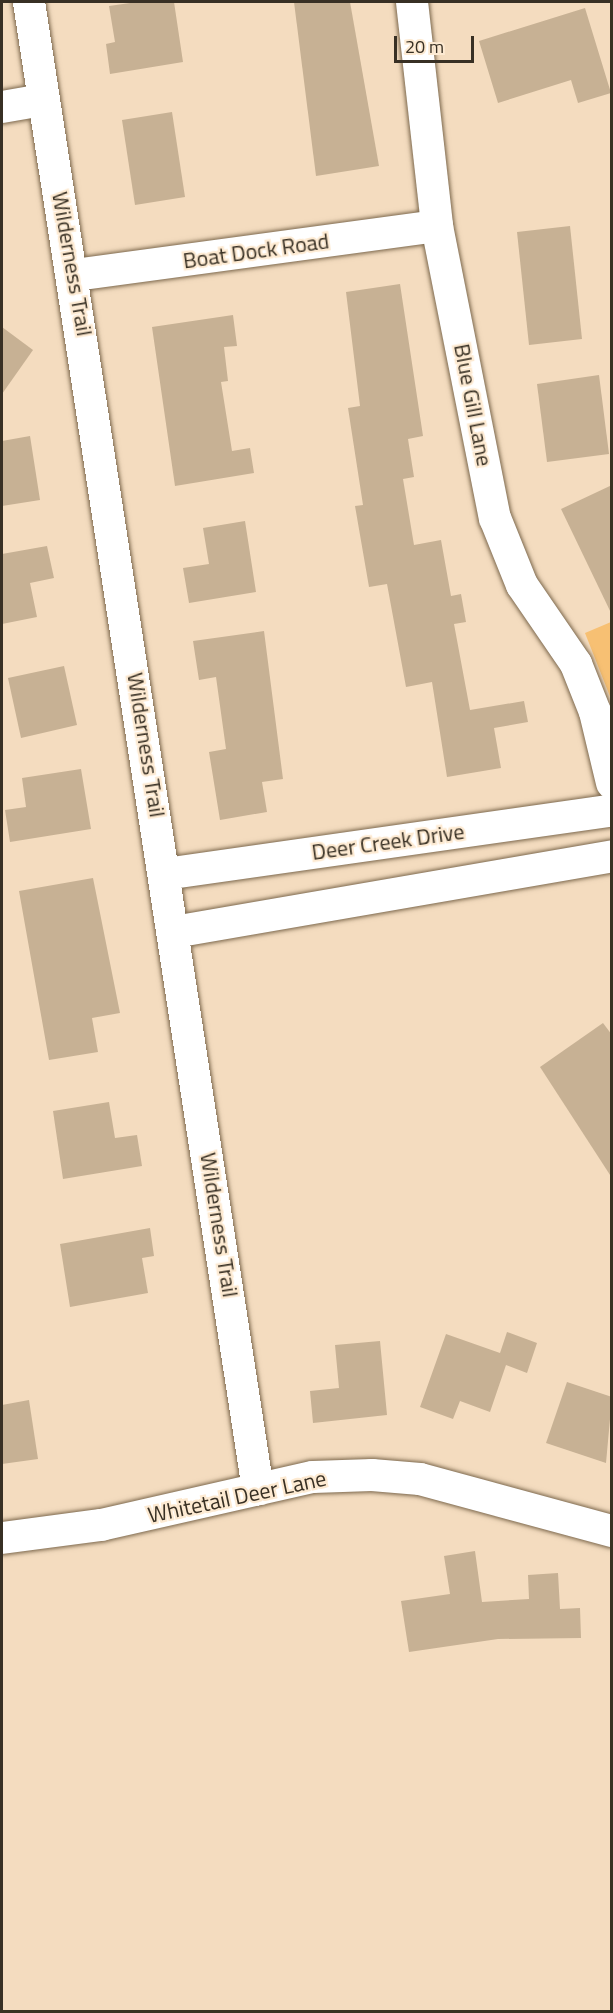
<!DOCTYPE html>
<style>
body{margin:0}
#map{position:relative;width:613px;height:2013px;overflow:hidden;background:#f4dcbf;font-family:"Titillium Web",sans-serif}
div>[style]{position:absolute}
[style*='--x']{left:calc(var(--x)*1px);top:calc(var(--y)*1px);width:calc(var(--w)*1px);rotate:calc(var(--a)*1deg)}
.green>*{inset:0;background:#f7c073}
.building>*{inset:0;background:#c7b194}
.roads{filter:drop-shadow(0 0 2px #7d694e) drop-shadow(0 0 2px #7d694e)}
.street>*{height:32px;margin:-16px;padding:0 16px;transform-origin:16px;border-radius:16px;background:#fff}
span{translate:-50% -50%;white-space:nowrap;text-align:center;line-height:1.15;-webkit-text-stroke:4.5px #fdead2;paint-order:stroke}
.street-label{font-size:22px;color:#383024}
.frame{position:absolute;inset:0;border:3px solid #383024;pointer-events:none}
.scale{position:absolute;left:394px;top:36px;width:80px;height:27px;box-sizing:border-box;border:3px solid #383024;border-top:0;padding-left:8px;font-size:18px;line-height:21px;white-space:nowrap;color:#383024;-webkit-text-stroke:4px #fdead2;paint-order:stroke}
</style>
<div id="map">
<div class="green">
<div style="clip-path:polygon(611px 622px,611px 699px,585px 633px)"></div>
</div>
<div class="building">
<div style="clip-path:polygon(137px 2px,174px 2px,183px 62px,110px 74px,106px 44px,115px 42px,109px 6px)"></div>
<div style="clip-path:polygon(294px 2px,350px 2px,379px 166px,316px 176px)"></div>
<div style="clip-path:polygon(585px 8px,611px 93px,578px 103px,571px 80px,498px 103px,479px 41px)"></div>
<div style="clip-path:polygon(172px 112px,185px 197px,135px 205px,122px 120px)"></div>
<div style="clip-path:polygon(570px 226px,582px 339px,529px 345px,517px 232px)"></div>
<div style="clip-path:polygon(400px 284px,423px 436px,408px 439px,414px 477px,403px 479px,414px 545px,441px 540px,451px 596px,461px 594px,466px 622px,454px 624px,470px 710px,524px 701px,528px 722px,494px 728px,501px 768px,447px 777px,432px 682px,406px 687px,387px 584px,369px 587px,355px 506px,363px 505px,348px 408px,360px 406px,346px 292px)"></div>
<div style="clip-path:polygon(233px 315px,237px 346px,224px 347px,228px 381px,221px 382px,232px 451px,250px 448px,254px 473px,175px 486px,152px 327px)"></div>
<div style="clip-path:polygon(2px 327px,33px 350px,2px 394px)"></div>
<div style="clip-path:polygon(599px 375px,609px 454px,547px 462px,537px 384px)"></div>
<div style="clip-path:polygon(30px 436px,40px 500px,2px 506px,2px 441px)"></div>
<div style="clip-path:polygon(612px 485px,612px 615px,561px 509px)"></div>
<div style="clip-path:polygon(245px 521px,256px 592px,189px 603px,183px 568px,209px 564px,203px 528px)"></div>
<div style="clip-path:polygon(47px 546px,54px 578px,30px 583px,37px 617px,2px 624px,2px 554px)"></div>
<div style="clip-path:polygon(264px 631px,283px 779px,262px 782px,267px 812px,220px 820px,209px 752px,226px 749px,216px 677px,199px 680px,193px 641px)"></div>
<div style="clip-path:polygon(64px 666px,77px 725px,21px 738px,8px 678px)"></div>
<div style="clip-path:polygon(81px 769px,91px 829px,10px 842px,5px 810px,26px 807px,22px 778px)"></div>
<div style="clip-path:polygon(93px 878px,120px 1013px,92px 1018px,98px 1052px,49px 1060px,19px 891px)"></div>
<div style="clip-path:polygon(603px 1023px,612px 1035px,612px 1178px,540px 1067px)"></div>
<div style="clip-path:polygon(109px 1102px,115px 1138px,137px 1135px,142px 1166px,63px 1179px,53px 1111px)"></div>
<div style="clip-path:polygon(150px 1228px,154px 1256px,142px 1258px,148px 1293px,70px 1307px,60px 1244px)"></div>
<div style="clip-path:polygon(507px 1332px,537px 1343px,527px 1373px,506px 1365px,490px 1412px,460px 1401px,453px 1419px,420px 1407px,446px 1334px,500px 1353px)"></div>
<div style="clip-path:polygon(380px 1341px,387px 1415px,313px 1423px,310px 1391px,339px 1388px,335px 1345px)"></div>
<div style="clip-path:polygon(567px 1382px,612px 1397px,606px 1463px,546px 1443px)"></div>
<div style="clip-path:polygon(29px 1400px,38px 1459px,2px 1464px,2px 1405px)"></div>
<div style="clip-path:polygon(475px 1551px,482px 1602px,529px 1599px,528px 1575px,558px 1573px,560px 1609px,580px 1608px,581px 1638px,498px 1639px,409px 1652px,401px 1601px,450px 1594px,444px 1556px)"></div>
</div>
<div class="roads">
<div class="street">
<div style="--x:29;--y:2;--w:1505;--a:81.25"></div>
<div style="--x:412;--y:2;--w:225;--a:83.6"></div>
<div style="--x:437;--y:226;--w:298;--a:78.8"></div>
<div style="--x:495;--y:518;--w:72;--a:68.1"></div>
<div style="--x:522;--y:585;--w:96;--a:55.6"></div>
<div style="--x:576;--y:664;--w:52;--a:68.4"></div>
<div style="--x:595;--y:712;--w:73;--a:76.5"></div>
<div style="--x:2;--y:107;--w:41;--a:-9.9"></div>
<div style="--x:75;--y:275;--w:365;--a:-7.7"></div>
<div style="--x:165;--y:874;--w:452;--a:-8.1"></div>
<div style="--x:174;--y:932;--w:445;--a:-9.8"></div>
<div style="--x:2;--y:1538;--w:100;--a:-7.5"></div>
<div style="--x:101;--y:1525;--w:217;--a:-12.8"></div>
<div style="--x:313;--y:1477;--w:59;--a:-1.9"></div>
<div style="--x:372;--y:1475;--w:48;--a:4.8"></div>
<div style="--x:420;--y:1479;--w:199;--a:15.2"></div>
</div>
</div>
<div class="street-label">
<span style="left:256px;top:251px;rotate:-8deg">Boat Dock Road</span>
<span style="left:72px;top:264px;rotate:80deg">Wilderness Trail</span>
<span style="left:473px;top:405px;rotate:79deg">Blue Gill Lane</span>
<span style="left:146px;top:745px;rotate:81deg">Wilderness Trail</span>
<span style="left:388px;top:842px;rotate:-8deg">Deer Creek Drive</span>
<span style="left:219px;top:1225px;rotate:81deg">Wilderness Trail</span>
<span style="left:237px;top:1497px;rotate:-12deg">Whitetail Deer Lane</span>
</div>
<div class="frame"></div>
<div class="scale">20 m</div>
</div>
